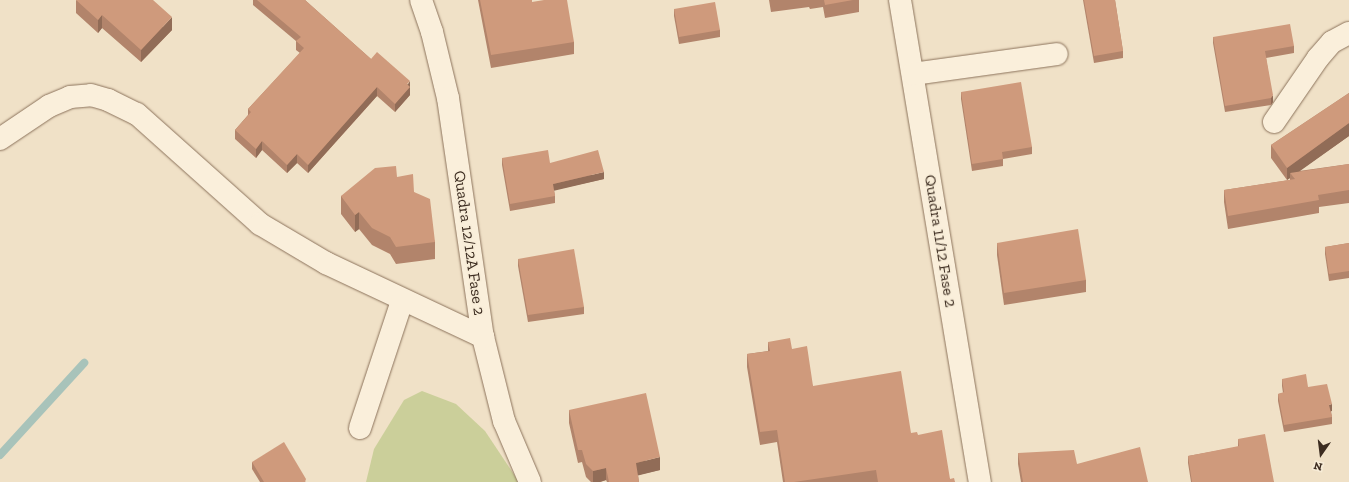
<!DOCTYPE html>
<style>
body{margin:0}
#map{position:relative;width:1349px;height:482px;overflow:hidden;background:#f0e1c7;font-family:"Zilla Slab",serif}
div>[style]{position:absolute}
[style*='--x']{left:calc(var(--x)*1px);top:calc(var(--y)*1px);width:calc(var(--w)*1px);rotate:calc(var(--a)*1deg)}
.green>*{inset:0;background:#cbcf9a}
.stream>*{height:8px;margin:-4px;padding:0 4px;transform-origin:4px;border-radius:4px;background:#a8c3ba}
.roads{filter:drop-shadow(0 0 1px #8c735c) drop-shadow(0 0 1px #8c735c)}
.minor>*{height:22px;margin:-11px;padding:0 11px;transform-origin:11px;border-radius:11px;background:#faefdb}
.wall>*{inset:0;background:#b2846b}
.shaded-wall>*{inset:0;background:#916c57}
.building>*{inset:0;background:#cf9a7c}
span{translate:-50% -50%;white-space:nowrap;text-align:center;line-height:1.15;-webkit-text-stroke:3px #f7ecd7;paint-order:stroke}
.street-label{font-size:16px;color:#3c2c20}
.north{position:absolute;left:1301px;top:434px;width:40px;height:40px;-webkit-text-stroke:3px #f7ecd7;paint-order:stroke;rotate:194deg;font-size:11px;font-weight:700;line-height:16px;text-align:center;color:#3c2c20}
.north::after{content:'';display:block;margin:auto;width:14px;height:18px;background:#3c2c20;clip-path:polygon(50% 0,100% 100%,50% 72%,0 100%)}
</style>
<div id="map">
<div class="green">
<div style="clip-path:polygon(422px 391px,456px 404px,485px 431px,519px 482px,366px 482px,374px 449px,404px 400px)"></div>
</div>
<div class="stream">
<div style="--x:0;--y:455;--w:125;--a:-47.6"></div>
</div>
<div class="roads">
<div class="minor">
<div style="--x:421;--y:0;--w:34;--a:71"></div>
<div style="--x:432;--y:32;--w:68;--a:76.4"></div>
<div style="--x:448;--y:98;--w:242;--a:81.7"></div>
<div style="--x:483;--y:337;--w:87;--a:76"></div>
<div style="--x:504;--y:421;--w:66;--a:66.9"></div>
<div style="--x:900;--y:0;--w:489;--a:80.6"></div>
<div style="--x:913;--y:74;--w:145;--a:-7.9"></div>
<div style="--x:1274;--y:122;--w:78;--a:-55.5"></div>
<div style="--x:1318;--y:58;--w:21;--a:-49"></div>
<div style="--x:1332;--y:42;--w:19;--a:-28"></div>
<div style="--x:0;--y:139;--w:59;--a:-34"></div>
<div style="--x:49;--y:106;--w:23;--a:-23"></div>
<div style="--x:70;--y:97;--w:21;--a:-5"></div>
<div style="--x:91;--y:95;--w:18;--a:16"></div>
<div style="--x:108;--y:100;--w:32;--a:26"></div>
<div style="--x:137;--y:114;--w:165;--a:41.8"></div>
<div style="--x:260;--y:224;--w:77;--a:30.6"></div>
<div style="--x:326;--y:263;--w:174;--a:25.2"></div>
<div style="--x:360;--y:428;--w:134;--a:-71.7"></div>
</div>
</div>
<div class="wall">
<div style="clip-path:polygon(76px 0,172px 30px,141px 62px,102px 28px,98px 33px,76px 13px)"></div>
<div style="clip-path:polygon(253px 0,305px 0,371px 59px,410px 86px,410px 95px,395px 112px,377px 96px,308px 173px,297px 163px,287px 173px,262px 150px,256px 158px,235px 139px,235px 130px,248px 115px,248px 109px,300px 53px,296px 50px,296px 41px,253px 5px)"></div>
<div style="clip-path:polygon(478px 0,532px 0,532px 2px,574px 42px,574px 54px,491px 68px)"></div>
<div style="clip-path:polygon(769px 0,859px 0,859px 12px,825px 18px,823px 7px,810px 9px,809px 7px,771px 12px)"></div>
<div style="clip-path:polygon(1083px 0,1115px 0,1123px 51px,1123px 58px,1094px 63px)"></div>
<div style="clip-path:polygon(674px 9px,720px 30px,720px 37px,679px 44px,674px 16px)"></div>
<div style="clip-path:polygon(1213px 37px,1294px 46px,1294px 53px,1266px 58px,1273px 102px,1271px 105px,1225px 112px,1213px 43px)"></div>
<div style="clip-path:polygon(961px 92px,1032px 147px,1032px 154px,1003px 159px,1003px 166px,972px 171px,961px 99px)"></div>
<div style="clip-path:polygon(1349px 93px,1349px 136px,1299px 171px,1349px 164px,1349px 203px,1319px 207px,1319px 213px,1228px 229px,1224px 202px,1224px 190px,1290px 180px,1290px 178px,1287px 180px,1271px 158px,1271px 145px)"></div>
<div style="clip-path:polygon(502px 158px,550px 163px,604px 179px,554px 190px,555px 196px,555px 203px,510px 211px,502px 165px)"></div>
<div style="clip-path:polygon(397px 177px,414px 192px,435px 242px,435px 259px,396px 264px,390px 254px,372px 245px,359px 229px,355px 232px,341px 214px,341px 196px)"></div>
<div style="clip-path:polygon(997px 243px,1086px 280px,1086px 292px,1004px 305px,997px 255px)"></div>
<div style="clip-path:polygon(1349px 243px,1349px 278px,1329px 281px,1325px 254px,1325px 247px)"></div>
<div style="clip-path:polygon(518px 259px,584px 307px,584px 314px,528px 322px,518px 266px)"></div>
<div style="clip-path:polygon(768px 342px,792px 349px,813px 386px,911px 433px,918px 435px,950px 479px,955px 482px,783px 482px,777px 442px,760px 445px,747px 367px,747px 354px,768px 351px)"></div>
<div style="clip-path:polygon(1282px 379px,1308px 387px,1332px 411px,1331px 411px,1332px 417px,1332px 424px,1284px 432px,1278px 401px,1278px 394px,1283px 393px,1282px 386px)"></div>
<div style="clip-path:polygon(569px 410px,660px 470px,638px 475px,639px 482px,607px 482px,606px 480px,600px 482px,591px 482px,586px 477px,582px 462px,578px 463px,569px 423px)"></div>
<div style="clip-path:polygon(1238px 439px,1274px 482px,1191px 482px,1188px 463px,1188px 456px,1238px 447px)"></div>
<div style="clip-path:polygon(1018px 453px,1077px 464px,1148px 482px,1021px 482px,1018px 464px)"></div>
<div style="clip-path:polygon(252px 462px,306px 482px,260px 482px,252px 469px)"></div>
</div>
<div class="shaded-wall">
<div style="clip-path:polygon(102px 15px,102px 28px,98px 33px,98px 20px)"></div>
<div style="clip-path:polygon(172px 17px,172px 30px,141px 62px,141px 50px)"></div>
<div style="clip-path:polygon(410px 81px,410px 95px,395px 112px,395px 104px)"></div>
<div style="clip-path:polygon(377px 87px,377px 96px,308px 173px,308px 165px)"></div>
<div style="clip-path:polygon(1273px 95px,1273px 102px,1271px 105px,1271px 98px)"></div>
<div style="clip-path:polygon(1349px 123px,1349px 136px,1293px 176px,1290px 173px,1290px 178px,1287px 180px,1287px 168px)"></div>
<div style="clip-path:polygon(262px 141px,262px 150px,256px 158px,256px 149px)"></div>
<div style="clip-path:polygon(297px 154px,297px 163px,287px 173px,287px 165px)"></div>
<div style="clip-path:polygon(604px 172px,604px 179px,553px 191px,553px 184px)"></div>
<div style="clip-path:polygon(359px 212px,359px 229px,355px 232px,355px 215px)"></div>
<div style="clip-path:polygon(1332px 404px,1332px 411px,1329px 412px,1329px 405px)"></div>
<div style="clip-path:polygon(660px 457px,660px 470px,636px 476px,636px 463px)"></div>
<div style="clip-path:polygon(606px 468px,606px 480px,600px 482px,593px 482px,593px 471px)"></div>
</div>
<div class="building">
<div style="clip-path:polygon(76px 0,153px 0,172px 17px,141px 50px,102px 15px,98px 20px)"></div>
<div style="clip-path:polygon(257px 0,305px 0,371px 59px,377px 52px,410px 81px,407px 84px,410px 87px,395px 104px,377px 87px,308px 165px,297px 154px,287px 165px,262px 141px,256px 149px,235px 130px,251px 112px,248px 109px,304px 48px,296px 41px,301px 37px)"></div>
<div style="clip-path:polygon(480px 0,532px 0,532px 2px,544px 0,567px 0,574px 42px,491px 55px)"></div>
<div style="clip-path:polygon(824px 0,853px 0,825px 5px)"></div>
<div style="clip-path:polygon(1084px 0,1115px 0,1123px 51px,1094px 56px)"></div>
<div style="clip-path:polygon(715px 2px,720px 30px,679px 37px,674px 9px)"></div>
<div style="clip-path:polygon(1290px 24px,1294px 46px,1265px 51px,1273px 95px,1271px 98px,1225px 106px,1213px 37px)"></div>
<div style="clip-path:polygon(1021px 82px,1032px 147px,1002px 152px,1003px 159px,972px 164px,961px 92px)"></div>
<div style="clip-path:polygon(1349px 93px,1349px 123px,1287px 168px,1271px 145px)"></div>
<div style="clip-path:polygon(548px 150px,550px 163px,598px 150px,604px 172px,553px 184px,555px 196px,510px 204px,502px 158px)"></div>
<div style="clip-path:polygon(1349px 164px,1349px 190px,1318px 195px,1319px 200px,1228px 216px,1224px 190px,1295px 179px,1290px 173px)"></div>
<div style="clip-path:polygon(396px 166px,397px 177px,413px 174px,414px 192px,430px 199px,435px 242px,396px 247px,390px 237px,372px 228px,359px 212px,355px 215px,341px 196px,375px 168px)"></div>
<div style="clip-path:polygon(1078px 229px,1086px 280px,1004px 293px,997px 243px)"></div>
<div style="clip-path:polygon(1349px 243px,1349px 271px,1329px 274px,1325px 247px)"></div>
<div style="clip-path:polygon(574px 249px,584px 307px,528px 315px,518px 259px)"></div>
<div style="clip-path:polygon(790px 338px,792px 349px,807px 346px,813px 386px,901px 371px,911px 433px,917px 432px,918px 435px,942px 430px,950px 479px,954px 478px,955px 482px,878px 482px,876px 470px,794px 482px,785px 482px,777px 430px,760px 432px,747px 354px,770px 351px,768px 342px)"></div>
<div style="clip-path:polygon(1306px 374px,1308px 387px,1327px 384px,1332px 404px,1329px 405px,1332px 417px,1284px 425px,1278px 394px,1284px 392px,1282px 379px)"></div>
<div style="clip-path:polygon(646px 393px,660px 457px,636px 463px,639px 482px,609px 482px,606px 468px,593px 471px,586px 464px,582px 450px,578px 450px,569px 410px)"></div>
<div style="clip-path:polygon(1265px 434px,1274px 482px,1192px 482px,1188px 456px,1239px 446px,1238px 439px)"></div>
<div style="clip-path:polygon(284px 442px,306px 479px,305px 482px,264px 482px,252px 462px)"></div>
<div style="clip-path:polygon(1140px 447px,1148px 482px,1023px 482px,1018px 453px,1074px 450px,1077px 464px)"></div>
</div>
<div class="street-label">
<span style="left:940px;top:241px;rotate:81deg">Quadra 11/12 Fase 2</span>
<span style="left:469px;top:243px;rotate:82deg">Quadra 12/12A Fase 2</span>
</div>
<div class="north">N</div>
</div>
